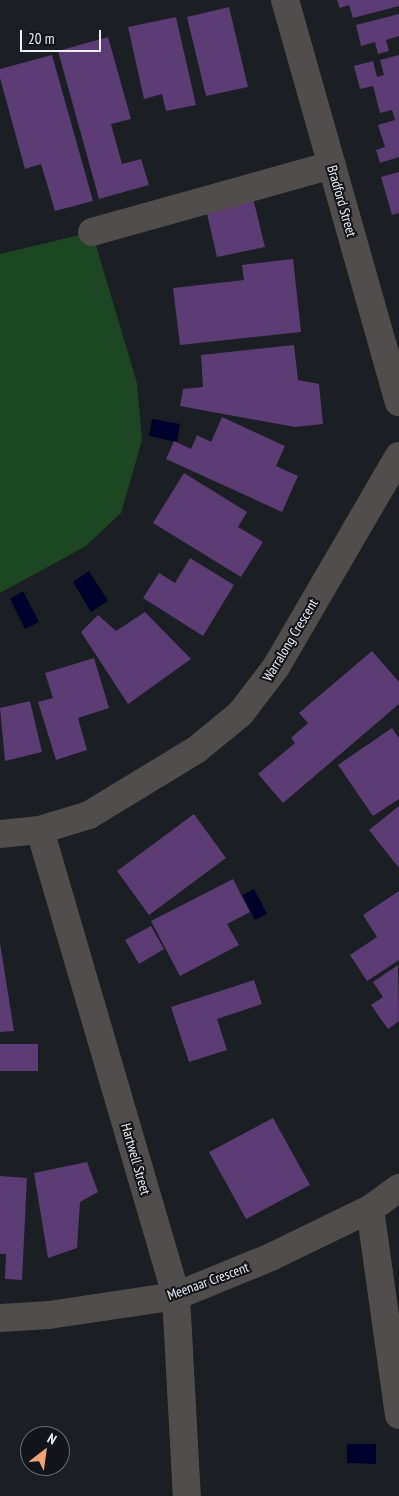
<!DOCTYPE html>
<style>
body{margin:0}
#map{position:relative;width:399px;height:1496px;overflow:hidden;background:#1b1e23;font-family:"PT Sans Narrow",sans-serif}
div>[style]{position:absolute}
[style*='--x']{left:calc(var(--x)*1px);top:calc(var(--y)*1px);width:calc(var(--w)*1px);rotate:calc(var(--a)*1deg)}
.green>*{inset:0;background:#1d4622}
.water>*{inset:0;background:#00002c}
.building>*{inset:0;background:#5c3c75}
.minor>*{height:28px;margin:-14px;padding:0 14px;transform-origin:14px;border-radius:14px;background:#514d4c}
span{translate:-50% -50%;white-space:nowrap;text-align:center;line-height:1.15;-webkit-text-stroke:4px #12141a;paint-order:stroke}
.street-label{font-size:14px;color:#eceef2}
.north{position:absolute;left:20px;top:1426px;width:50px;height:50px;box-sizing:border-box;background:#12141a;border:1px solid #696b70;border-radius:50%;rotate:30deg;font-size:14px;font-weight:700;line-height:20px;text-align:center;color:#eceef2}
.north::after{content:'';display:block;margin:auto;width:18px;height:22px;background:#f0a279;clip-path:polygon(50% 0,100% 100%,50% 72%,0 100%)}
.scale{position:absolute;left:20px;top:30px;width:81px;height:22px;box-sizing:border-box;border:2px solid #eceef2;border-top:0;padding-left:6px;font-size:15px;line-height:18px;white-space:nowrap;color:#eceef2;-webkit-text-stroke:4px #12141a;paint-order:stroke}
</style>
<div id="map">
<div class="green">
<div style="clip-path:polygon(92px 232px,137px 383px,142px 440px,121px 513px,86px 546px,0 593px,0 254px)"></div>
</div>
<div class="water">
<div style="clip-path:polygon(152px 419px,180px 424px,177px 442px,149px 436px)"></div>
<div style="clip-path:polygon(89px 571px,108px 601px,91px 612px,73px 582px)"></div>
<div style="clip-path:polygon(23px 591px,39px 622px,25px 629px,10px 599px)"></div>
<div style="clip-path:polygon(254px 889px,267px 914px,255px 920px,242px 895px)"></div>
<div style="clip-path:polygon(347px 1444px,376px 1444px,376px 1464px,347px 1463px)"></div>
</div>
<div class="building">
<div style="clip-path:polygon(337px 0,399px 0,399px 6px,353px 18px,349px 5px,340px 8px)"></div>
<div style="clip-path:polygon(229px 7px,248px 87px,206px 96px,187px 17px)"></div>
<div style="clip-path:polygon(399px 14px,399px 36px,386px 40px,389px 51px,378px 54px,375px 42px,361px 46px,356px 25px)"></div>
<div style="clip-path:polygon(176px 17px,196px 105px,166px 111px,162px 94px,144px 99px,128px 27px)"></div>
<div style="clip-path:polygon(108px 37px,131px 119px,111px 124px,122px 164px,141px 159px,149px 185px,99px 199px,58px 51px)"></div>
<div style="clip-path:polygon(52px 55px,93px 201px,55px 211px,41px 164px,25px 169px,0 78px,0 69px)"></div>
<div style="clip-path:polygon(399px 55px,399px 157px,380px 163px,376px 150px,385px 147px,378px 125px,395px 120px,392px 110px,380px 113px,373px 86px,360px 89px,354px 66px,373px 61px,377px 77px,384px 75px,380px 60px)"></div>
<div style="clip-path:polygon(399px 172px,399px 213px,392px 215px,381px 177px)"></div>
<div style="clip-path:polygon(251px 190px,265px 247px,217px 257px,204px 201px)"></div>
<div style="clip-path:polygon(293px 259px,301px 332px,180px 345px,173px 288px,244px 280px,242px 265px)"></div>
<div style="clip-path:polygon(294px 345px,298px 380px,319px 384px,323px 424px,295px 427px,180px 406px,183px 389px,203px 387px,201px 355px)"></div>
<div style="clip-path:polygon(222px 417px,285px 446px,276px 466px,298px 476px,282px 512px,166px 459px,174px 441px,191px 449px,197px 435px,211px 442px)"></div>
<div style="clip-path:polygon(184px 473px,247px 512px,238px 527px,263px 542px,241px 577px,153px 523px)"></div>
<div style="clip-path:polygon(190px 558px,234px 585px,203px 636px,143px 598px,159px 573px,175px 583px)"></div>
<div style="clip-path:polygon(145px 612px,191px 659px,128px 704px,81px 632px,98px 615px,116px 631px)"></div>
<div style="clip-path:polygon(372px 651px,399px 682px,399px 704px,283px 803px,258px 774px,295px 743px,291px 738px,308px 723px,299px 713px)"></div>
<div style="clip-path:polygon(94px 658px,109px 708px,78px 718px,87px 750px,56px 760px,38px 702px,53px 698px,45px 673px)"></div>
<div style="clip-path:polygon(30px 701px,42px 752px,5px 761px,0 708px)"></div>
<div style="clip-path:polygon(392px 728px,399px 738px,399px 799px,373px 816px,338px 765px)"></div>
<div style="clip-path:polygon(399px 806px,399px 868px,369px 830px)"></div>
<div style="clip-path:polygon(194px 814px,226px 858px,149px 915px,117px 871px)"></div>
<div style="clip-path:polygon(233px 879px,250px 912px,227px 924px,239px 945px,180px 976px,151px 921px)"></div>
<div style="clip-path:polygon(399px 891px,399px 960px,367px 981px,350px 955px,377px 937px,363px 915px)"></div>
<div style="clip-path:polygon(151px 926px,164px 949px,139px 964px,125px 940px)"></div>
<div style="clip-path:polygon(0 943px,14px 1031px,0 1032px)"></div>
<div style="clip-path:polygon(398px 965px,399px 1021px,388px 1029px,371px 1005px,383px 997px,373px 982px)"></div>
<div style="clip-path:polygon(254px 980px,262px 1004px,217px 1019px,227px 1050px,189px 1062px,171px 1007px)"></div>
<div style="clip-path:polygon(0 1044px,38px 1044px,38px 1071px,0 1071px)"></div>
<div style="clip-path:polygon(273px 1118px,310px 1185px,246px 1219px,209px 1152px)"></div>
<div style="clip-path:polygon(87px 1162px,98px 1192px,80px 1202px,77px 1248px,48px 1258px,34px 1173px)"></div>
<div style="clip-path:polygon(0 1176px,27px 1178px,22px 1280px,5px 1279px,6px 1254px,0 1254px)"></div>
</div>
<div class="minor">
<div style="--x:285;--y:0;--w:418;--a:74.2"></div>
<div style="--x:92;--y:232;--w:249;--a:-15.6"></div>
<div style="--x:40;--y:830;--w:485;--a:73.7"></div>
<div style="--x:176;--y:1296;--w:200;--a:86.9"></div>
<div style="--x:0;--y:834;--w:40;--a:-5.7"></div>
<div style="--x:40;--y:830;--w:51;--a:-17"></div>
<div style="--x:89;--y:815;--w:125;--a:-31.3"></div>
<div style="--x:196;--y:750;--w:57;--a:-39.3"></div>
<div style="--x:240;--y:714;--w:59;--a:-52.5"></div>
<div style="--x:276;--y:667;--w:244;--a:-59.8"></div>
<div style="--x:370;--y:1209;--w:208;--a:82"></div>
<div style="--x:0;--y:1318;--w:49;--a:-3.5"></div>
<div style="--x:49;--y:1315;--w:128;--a:-8.5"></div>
<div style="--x:176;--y:1296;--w:103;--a:-22.3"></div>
<div style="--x:271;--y:1257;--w:110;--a:-25.9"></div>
<div style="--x:370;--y:1209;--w:36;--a:-36"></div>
</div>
<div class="street-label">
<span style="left:342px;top:201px;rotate:74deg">Bradford Street</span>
<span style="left:290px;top:640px;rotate:-59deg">Warralong Crescent</span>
<span style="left:136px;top:1159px;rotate:74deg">Hartwell Street</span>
<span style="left:208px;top:1281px;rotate:-20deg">Meenaar Crescent</span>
</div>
<div class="north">N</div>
<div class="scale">20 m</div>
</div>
